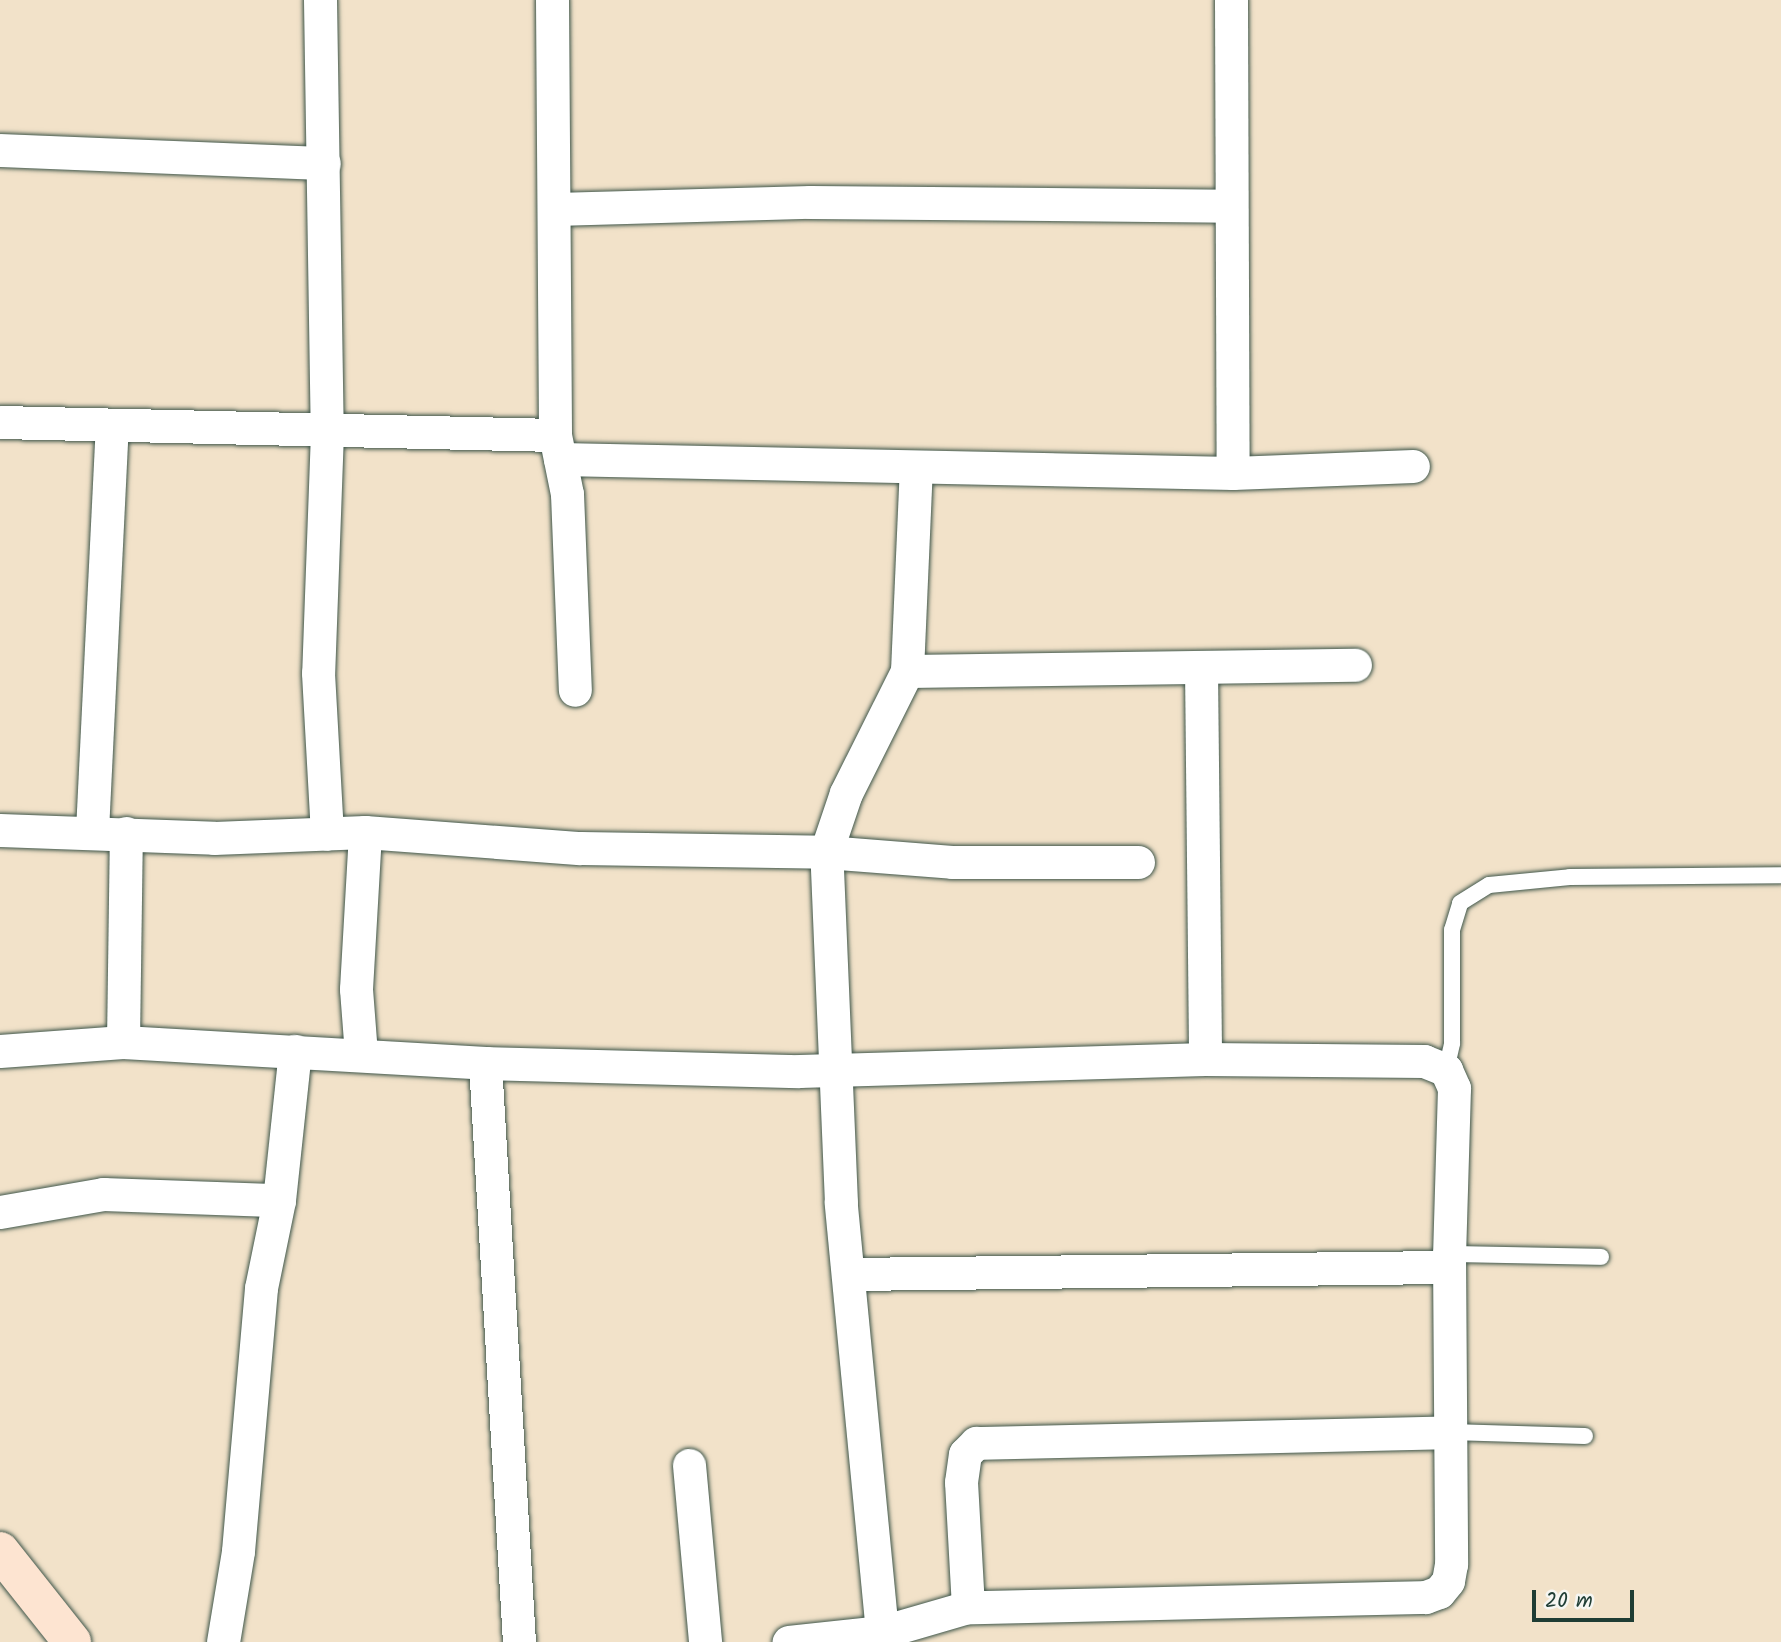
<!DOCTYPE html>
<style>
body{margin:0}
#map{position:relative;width:1781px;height:1642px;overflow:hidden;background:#f2e2c9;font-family:Kalam,sans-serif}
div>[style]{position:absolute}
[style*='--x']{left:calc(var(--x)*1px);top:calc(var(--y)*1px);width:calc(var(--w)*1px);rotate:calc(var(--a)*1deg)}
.roads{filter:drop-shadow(0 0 2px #3f564a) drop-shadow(0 0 2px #3f564a)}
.lane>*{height:16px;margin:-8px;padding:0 8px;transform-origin:8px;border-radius:8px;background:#fff}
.street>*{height:33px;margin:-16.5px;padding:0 16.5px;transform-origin:16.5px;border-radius:16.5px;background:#fff}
.secondary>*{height:38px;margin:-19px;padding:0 19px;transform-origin:19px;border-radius:19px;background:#fde4d1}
span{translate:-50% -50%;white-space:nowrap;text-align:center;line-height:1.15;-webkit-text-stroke:5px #f6f6f2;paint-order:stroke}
.scale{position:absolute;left:1532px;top:1590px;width:102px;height:32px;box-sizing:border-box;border:4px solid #1f3d34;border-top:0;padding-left:9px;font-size:21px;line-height:24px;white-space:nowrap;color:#1f3d34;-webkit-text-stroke:5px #f6f6f2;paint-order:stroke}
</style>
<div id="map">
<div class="roads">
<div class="lane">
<div style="--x:1446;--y:1070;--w:28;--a:-77"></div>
<div style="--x:1452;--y:1043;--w:113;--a:-90"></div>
<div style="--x:1452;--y:930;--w:28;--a:-73"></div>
<div style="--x:1460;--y:903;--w:34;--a:-32"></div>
<div style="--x:1489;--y:885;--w:81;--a:-5.6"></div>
<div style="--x:1570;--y:877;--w:211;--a:-0.5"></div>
<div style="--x:1449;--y:1254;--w:152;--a:1.1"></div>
<div style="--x:1450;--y:1432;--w:135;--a:1.7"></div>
</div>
<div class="street">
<div style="--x:320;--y:0;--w:432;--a:89.1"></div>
<div style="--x:327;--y:432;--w:241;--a:92.1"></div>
<div style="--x:318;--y:673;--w:161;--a:86.8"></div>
<div style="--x:552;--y:0;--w:435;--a:89.6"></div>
<div style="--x:555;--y:435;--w:60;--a:78.5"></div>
<div style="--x:567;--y:494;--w:196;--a:87.7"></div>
<div style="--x:1231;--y:0;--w:473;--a:89.8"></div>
<div style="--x:0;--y:150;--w:324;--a:2.3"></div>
<div style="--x:555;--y:209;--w:255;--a:-1.6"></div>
<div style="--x:810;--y:202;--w:420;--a:0.5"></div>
<div style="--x:0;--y:422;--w:555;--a:1.34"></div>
<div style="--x:560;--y:459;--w:673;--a:1.19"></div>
<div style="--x:1233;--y:473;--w:180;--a:-2.2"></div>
<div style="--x:1201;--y:668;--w:391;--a:89.4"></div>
<div style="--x:907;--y:671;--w:448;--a:-0.8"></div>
<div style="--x:0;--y:830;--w:214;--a:2.1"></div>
<div style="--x:214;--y:838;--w:151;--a:-2.3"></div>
<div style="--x:365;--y:832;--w:216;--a:4.3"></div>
<div style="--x:580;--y:848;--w:246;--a:0.9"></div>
<div style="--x:826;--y:852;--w:126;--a:4.5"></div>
<div style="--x:952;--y:862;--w:186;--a:0"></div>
<div style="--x:92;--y:831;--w:405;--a:-87.2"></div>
<div style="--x:123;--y:1042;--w:209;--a:-89.2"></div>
<div style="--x:0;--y:1051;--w:123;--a:-4.2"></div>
<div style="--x:123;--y:1042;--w:363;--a:3.3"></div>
<div style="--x:485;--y:1063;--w:314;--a:1.5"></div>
<div style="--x:799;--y:1071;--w:406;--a:-1.7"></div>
<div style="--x:1205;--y:1059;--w:219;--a:0.5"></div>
<div style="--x:1424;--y:1061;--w:24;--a:22"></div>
<div style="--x:1446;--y:1070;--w:20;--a:66"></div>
<div style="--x:1454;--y:1088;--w:166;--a:91.7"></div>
<div style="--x:1449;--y:1254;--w:310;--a:89.6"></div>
<div style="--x:1451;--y:1564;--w:17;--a:100"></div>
<div style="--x:1448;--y:1581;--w:14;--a:129"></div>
<div style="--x:1439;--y:1592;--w:15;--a:160"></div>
<div style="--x:1425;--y:1597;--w:457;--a:178.7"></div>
<div style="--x:968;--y:1607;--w:90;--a:163.8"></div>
<div style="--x:882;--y:1632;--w:94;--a:173.9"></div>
<div style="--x:361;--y:1054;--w:65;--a:-94.4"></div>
<div style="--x:356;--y:989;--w:157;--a:-86.7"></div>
<div style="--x:485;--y:1063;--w:580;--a:86.64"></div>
<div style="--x:0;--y:1212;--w:105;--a:-9.9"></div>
<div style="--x:103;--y:1194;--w:176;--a:2"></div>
<div style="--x:848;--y:1274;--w:601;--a:-0.67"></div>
<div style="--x:689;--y:1465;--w:178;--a:84.8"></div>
<div style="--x:968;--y:1607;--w:125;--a:-93.2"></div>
<div style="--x:961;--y:1482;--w:28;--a:-82"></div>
<div style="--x:965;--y:1454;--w:16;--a:-45"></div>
<div style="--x:976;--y:1443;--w:474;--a:-1.3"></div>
<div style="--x:882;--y:1632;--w:431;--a:-95.5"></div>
<div style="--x:841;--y:1203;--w:351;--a:-92.4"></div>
<div style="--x:826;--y:852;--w:62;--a:-71.3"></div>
<div style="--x:846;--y:793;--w:136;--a:-63.4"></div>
<div style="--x:907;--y:671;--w:204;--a:-87.5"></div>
<div style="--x:223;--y:1642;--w:92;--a:-80.6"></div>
<div style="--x:238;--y:1551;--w:264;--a:-85"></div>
<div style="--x:261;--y:1288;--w:90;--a:-78.4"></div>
<div style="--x:279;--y:1200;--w:150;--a:-83.9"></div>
</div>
<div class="secondary">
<div style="--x:0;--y:1551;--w:116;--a:51.6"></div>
</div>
</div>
<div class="scale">20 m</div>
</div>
